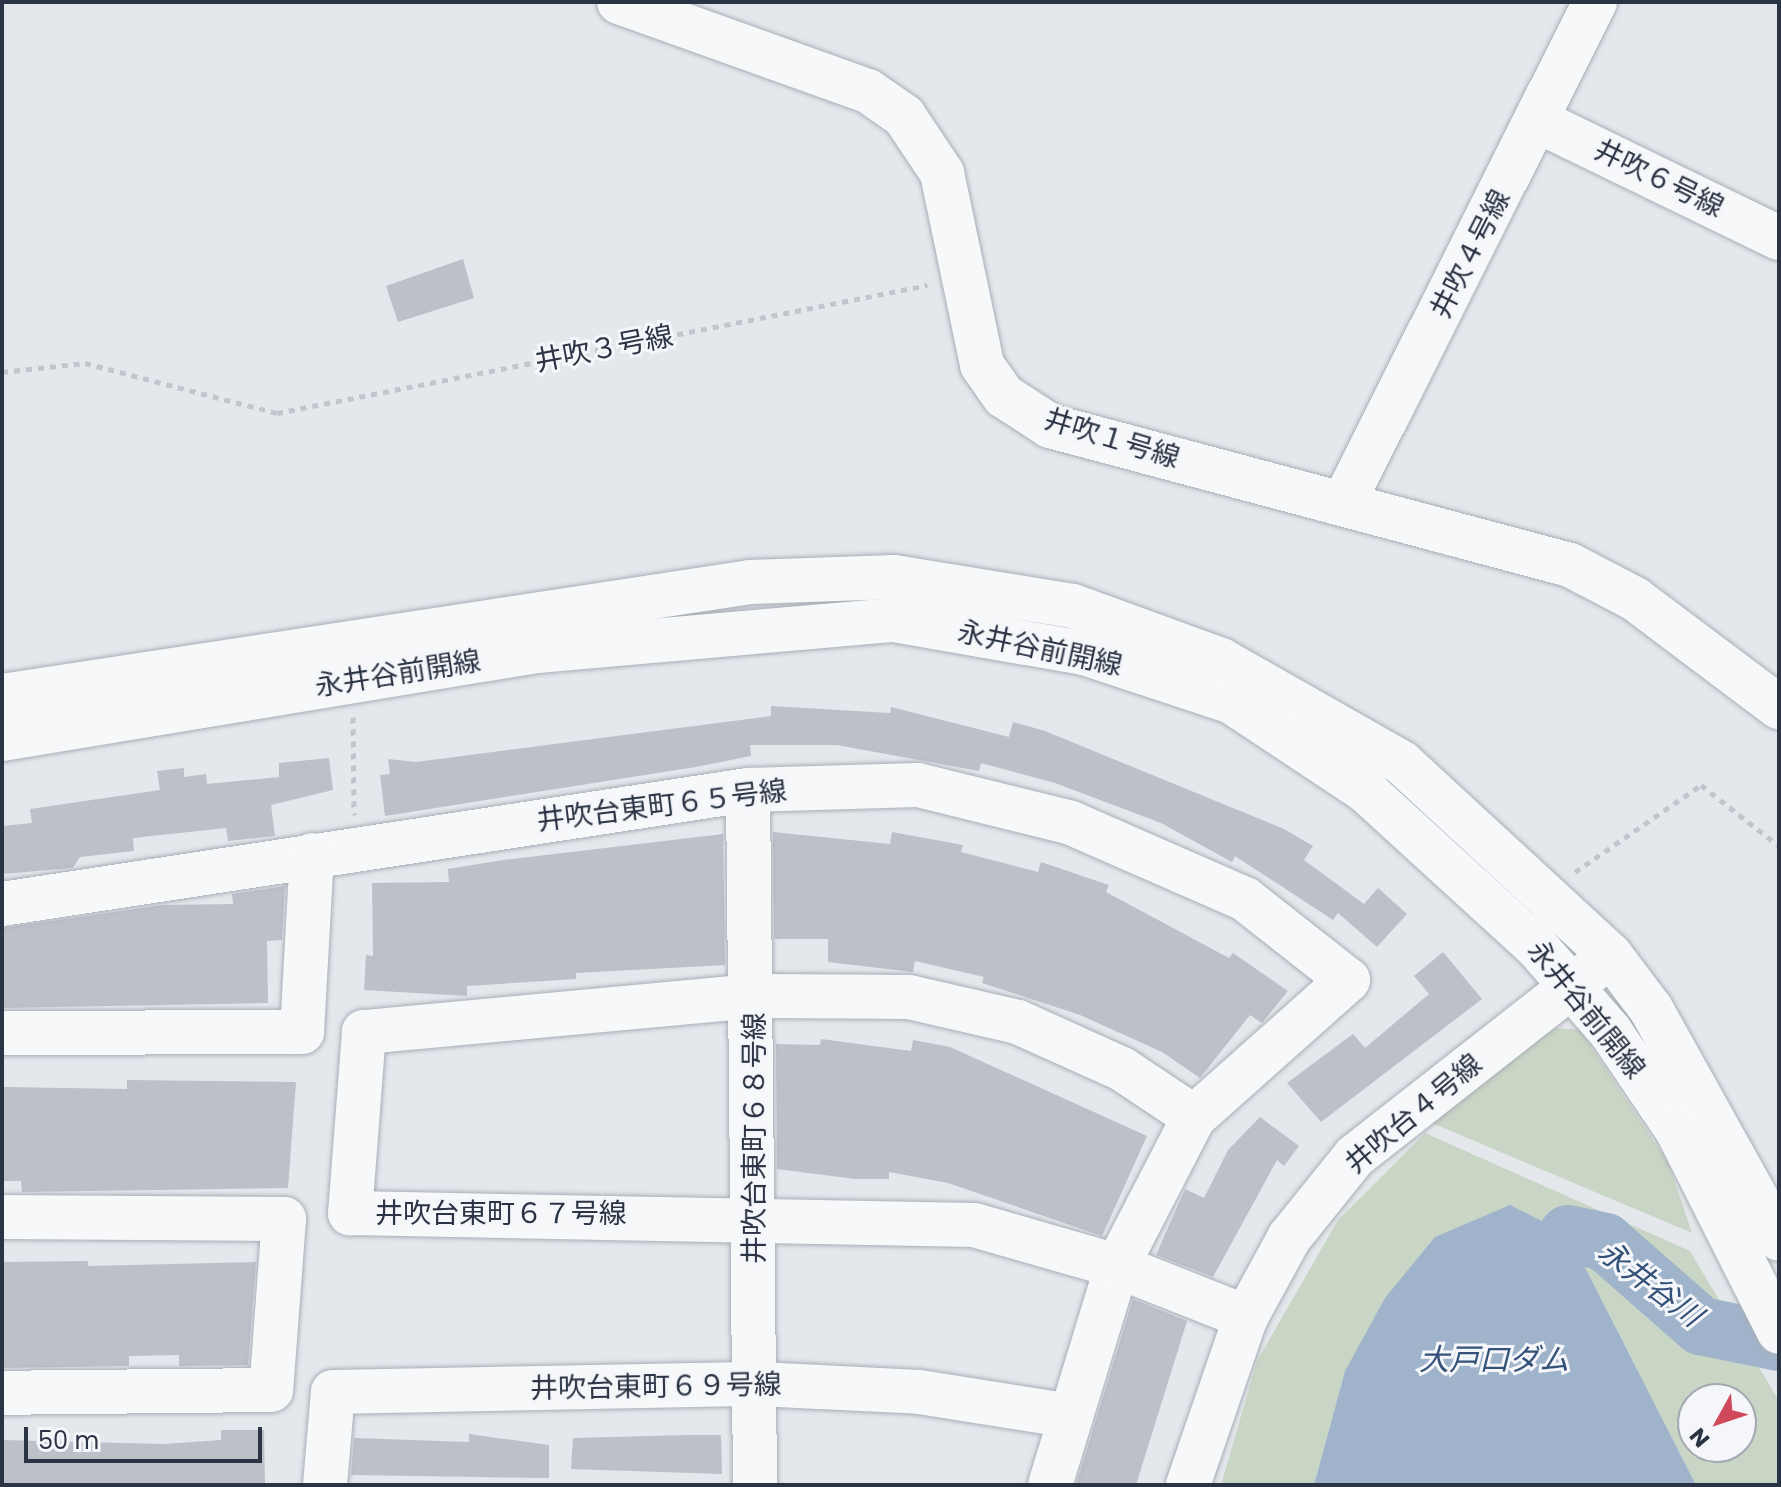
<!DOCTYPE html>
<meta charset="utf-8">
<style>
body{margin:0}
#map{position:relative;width:1781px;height:1487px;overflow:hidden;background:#e4e7ec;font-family:Poppins,"Noto Sans JP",sans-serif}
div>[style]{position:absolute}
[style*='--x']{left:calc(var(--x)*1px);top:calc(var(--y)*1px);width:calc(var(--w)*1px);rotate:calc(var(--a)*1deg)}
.green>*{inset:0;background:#c9d6c5}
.water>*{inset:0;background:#9fb4cb}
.river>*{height:58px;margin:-29px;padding:0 29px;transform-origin:29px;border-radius:29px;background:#9fb4cb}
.building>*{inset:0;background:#bbc0c9}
.path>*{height:5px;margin-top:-2.5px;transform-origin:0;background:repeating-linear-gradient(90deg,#c2c5cb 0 6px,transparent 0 12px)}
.roads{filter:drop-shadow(0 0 2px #a9aeb6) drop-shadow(0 0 2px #a9aeb6)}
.minor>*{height:44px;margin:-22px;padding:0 22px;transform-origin:22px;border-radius:22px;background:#f7f8fa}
span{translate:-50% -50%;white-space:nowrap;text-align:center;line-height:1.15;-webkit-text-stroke:6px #f4f6f9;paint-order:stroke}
.street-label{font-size:28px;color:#2b3444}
.water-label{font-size:30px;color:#345279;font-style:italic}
.frame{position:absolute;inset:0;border:4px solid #2b3444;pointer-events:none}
.north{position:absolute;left:1677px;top:1383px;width:80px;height:80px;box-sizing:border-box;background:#f4f6f9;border:2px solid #a4a8b1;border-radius:50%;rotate:230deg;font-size:22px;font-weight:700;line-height:32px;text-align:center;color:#2b3444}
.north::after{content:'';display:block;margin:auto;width:28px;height:36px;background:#d0495b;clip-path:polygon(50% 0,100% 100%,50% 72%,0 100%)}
.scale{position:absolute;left:24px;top:1427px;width:238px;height:36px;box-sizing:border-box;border:4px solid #2b3444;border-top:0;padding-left:10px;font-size:24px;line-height:28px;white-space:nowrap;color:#2b3444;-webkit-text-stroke:6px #f4f6f9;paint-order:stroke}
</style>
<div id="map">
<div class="green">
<div style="clip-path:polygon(1555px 1028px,1580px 1030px,1668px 1162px,1692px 1233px,1420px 1118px)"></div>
<div style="clip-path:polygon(evenodd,1425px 1133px,1690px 1251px,1779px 1401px,1779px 1485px,1696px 1485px,1568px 1234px,1345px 1371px,1314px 1485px,1221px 1485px,1257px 1361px,1338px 1220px,1425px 1133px,1693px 1399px,1741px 1399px,1741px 1447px,1693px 1447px,1693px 1399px)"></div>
</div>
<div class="water">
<div style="clip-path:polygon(1510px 1205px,1568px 1234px,1696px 1485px,1314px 1485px,1345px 1371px,1385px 1298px,1435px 1237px)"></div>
</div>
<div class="river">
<div style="--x:1568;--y:1234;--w:38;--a:12"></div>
<div style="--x:1605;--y:1242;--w:128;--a:41.2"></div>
<div style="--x:1701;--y:1326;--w:80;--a:11.6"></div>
</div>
<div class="building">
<div style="clip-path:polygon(463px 259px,474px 298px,398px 322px,386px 286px)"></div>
<div style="clip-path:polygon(771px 706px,890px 713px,891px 707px,1009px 737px,1013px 722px,1045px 731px,1284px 829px,1313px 846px,1304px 860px,1364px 904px,1378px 888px,1407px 914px,1377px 947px,1338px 913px,1333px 920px,1235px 856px,1232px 862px,1161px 823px,1055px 783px,981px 763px,979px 771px,837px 745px,750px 745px,751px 756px,696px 767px,385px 816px,380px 775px,390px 774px,388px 759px,416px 762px,771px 716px)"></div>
<div style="clip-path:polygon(329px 758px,333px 790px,271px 805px,275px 836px,228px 841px,226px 828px,133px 838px,134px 851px,80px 857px,73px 868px,2px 874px,2px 826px,32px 823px,30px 809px,160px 790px,157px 771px,184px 768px,184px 777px,206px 774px,207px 784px,279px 777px,279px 763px)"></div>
<div style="clip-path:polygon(773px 832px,890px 844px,892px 832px,963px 845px,961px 852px,1038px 872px,1041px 862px,1109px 885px,1106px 892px,1229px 958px,1233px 953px,1288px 991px,1262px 1023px,1250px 1015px,1200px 1078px,1162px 1052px,1080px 1015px,982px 983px,984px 977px,915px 961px,913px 972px,828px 962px,828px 939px,774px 939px)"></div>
<div style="clip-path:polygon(723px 834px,725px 965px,576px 973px,576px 979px,467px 986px,467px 996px,364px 990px,366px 955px,373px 956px,372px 883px,449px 882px,448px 869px,503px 860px)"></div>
<div style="clip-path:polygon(285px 886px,282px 940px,267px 941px,268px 1003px,2px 1008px,2px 928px,162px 905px,233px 904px,232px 894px)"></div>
<div style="clip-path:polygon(1443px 952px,1482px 999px,1321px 1122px,1287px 1083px,1353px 1034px,1365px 1048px,1429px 994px,1414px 976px)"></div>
<div style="clip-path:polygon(821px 1039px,911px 1051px,913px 1040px,950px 1047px,1147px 1136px,1102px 1236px,948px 1183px,889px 1172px,889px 1179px,855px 1179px,777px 1169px,776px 1044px,820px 1045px)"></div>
<div style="clip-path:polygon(127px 1080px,296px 1082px,288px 1188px,22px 1192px,21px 1181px,2px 1181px,3px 1087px,127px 1089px)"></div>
<div style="clip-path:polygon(1260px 1117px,1299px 1146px,1284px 1166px,1277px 1160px,1213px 1277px,1156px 1255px,1185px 1189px,1204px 1198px,1228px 1150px)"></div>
<div style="clip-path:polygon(88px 1261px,88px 1266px,256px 1262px,248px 1365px,179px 1366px,179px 1355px,129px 1356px,129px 1366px,2px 1368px,2px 1262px)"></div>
<div style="clip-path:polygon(1133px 1299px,1187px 1321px,1136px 1485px,1076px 1485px)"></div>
<div style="clip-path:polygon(221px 1430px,264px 1430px,265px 1485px,2px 1483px,2px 1440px,164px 1444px,221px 1440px)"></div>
<div style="clip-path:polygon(469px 1434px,549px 1445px,549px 1478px,351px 1475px,354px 1438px,469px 1442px)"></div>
<div style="clip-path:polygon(688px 1435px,721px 1435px,722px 1474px,571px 1469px,573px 1438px)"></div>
</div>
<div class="path">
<div style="--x:2;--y:372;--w:83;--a:-6.2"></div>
<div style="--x:85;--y:363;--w:198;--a:14.6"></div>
<div style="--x:277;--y:413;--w:663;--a:-11.12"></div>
<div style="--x:353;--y:717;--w:98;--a:89.4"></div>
<div style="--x:1575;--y:872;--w:153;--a:-34.6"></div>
<div style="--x:1701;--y:785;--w:99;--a:38"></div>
</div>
<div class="roads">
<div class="minor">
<div style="--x:619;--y:2;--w:264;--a:19.7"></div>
<div style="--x:868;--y:91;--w:44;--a:34.8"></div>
<div style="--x:904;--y:116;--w:69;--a:56.3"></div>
<div style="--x:942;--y:173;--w:196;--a:78.2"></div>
<div style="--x:982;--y:365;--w:38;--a:55"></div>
<div style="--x:1004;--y:396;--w:55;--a:33.1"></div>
<div style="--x:1050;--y:426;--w:538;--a:14.97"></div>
<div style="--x:1570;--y:565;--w:73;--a:27.6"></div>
<div style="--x:1635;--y:599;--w:180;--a:36.9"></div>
<div style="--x:1538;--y:121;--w:268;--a:25.9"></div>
<div style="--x:1343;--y:504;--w:562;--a:-63.34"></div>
<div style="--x:2;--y:696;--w:757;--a:-8.67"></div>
<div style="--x:750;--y:582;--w:144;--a:-2"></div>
<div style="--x:894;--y:577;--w:181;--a:9.2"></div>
<div style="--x:1073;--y:606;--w:158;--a:20"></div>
<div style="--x:1221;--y:660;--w:208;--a:29.6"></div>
<div style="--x:1402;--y:763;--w:284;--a:42.7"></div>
<div style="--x:1611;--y:956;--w:66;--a:53"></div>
<div style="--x:1651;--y:1009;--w:263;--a:60.9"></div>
<div style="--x:2;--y:739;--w:542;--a:-9.34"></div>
<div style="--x:537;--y:651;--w:358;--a:-5"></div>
<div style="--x:894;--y:620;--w:193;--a:9.9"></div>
<div style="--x:1084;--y:653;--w:156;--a:18.3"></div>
<div style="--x:1232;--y:702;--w:161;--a:33.6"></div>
<div style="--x:1366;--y:791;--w:230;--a:42.4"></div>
<div style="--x:1536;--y:946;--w:113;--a:49"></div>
<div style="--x:1610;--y:1031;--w:120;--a:55.9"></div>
<div style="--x:1677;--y:1130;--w:226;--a:63.2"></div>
<div style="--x:748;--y:790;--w:695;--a:89.42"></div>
<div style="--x:2;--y:904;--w:755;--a:-8.69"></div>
<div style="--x:748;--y:790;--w:170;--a:-1.7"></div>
<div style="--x:918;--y:785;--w:158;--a:13.9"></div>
<div style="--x:1071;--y:823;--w:190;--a:23.6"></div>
<div style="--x:1245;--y:899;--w:131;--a:38.2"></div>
<div style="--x:1348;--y:980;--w:206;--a:138.3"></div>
<div style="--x:1194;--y:1117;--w:168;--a:117.3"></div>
<div style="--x:1117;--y:1266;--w:229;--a:107"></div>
<div style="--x:2;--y:1033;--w:300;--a:-0.2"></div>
<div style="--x:302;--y:1032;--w:177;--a:-86.8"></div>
<div style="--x:1194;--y:1117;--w:87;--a:-146.3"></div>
<div style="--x:1122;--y:1069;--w:114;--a:-155.7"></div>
<div style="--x:1018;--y:1022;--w:112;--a:-167.1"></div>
<div style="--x:909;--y:997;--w:155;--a:-179.6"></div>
<div style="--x:754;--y:996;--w:392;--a:174.7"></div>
<div style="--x:364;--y:1032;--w:182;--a:94.4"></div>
<div style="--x:350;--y:1213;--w:624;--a:1.1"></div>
<div style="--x:974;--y:1225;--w:149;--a:16"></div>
<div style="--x:1117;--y:1266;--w:139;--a:21.6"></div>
<div style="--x:2;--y:1217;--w:282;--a:0.4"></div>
<div style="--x:284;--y:1219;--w:171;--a:94.3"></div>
<div style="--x:271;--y:1390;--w:269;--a:179.4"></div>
<div style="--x:325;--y:1485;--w:93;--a:-85.1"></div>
<div style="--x:333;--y:1392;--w:425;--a:-1.1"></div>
<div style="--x:758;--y:1384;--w:161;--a:2.8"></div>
<div style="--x:919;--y:1392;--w:154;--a:9"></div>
<div style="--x:1188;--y:1485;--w:178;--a:-71"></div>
<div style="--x:1246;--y:1317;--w:90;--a:-61.4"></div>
<div style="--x:1289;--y:1238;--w:105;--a:-51.2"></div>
<div style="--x:1355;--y:1156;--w:305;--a:-38.1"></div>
</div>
</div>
<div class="street-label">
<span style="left:1659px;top:179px;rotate:26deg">井吹６号線</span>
<span style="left:1471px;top:254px;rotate:-63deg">井吹４号線</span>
<span style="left:604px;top:349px;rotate:-11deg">井吹３号線</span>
<span style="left:1112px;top:439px;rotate:17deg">井吹１号線</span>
<span style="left:1040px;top:649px;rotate:12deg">永井谷前開線</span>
<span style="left:398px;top:674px;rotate:-9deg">永井谷前開線</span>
<span style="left:662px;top:806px;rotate:-7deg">井吹台東町６５号線</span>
<span style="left:1586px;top:1010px;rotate:51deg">永井谷前開線</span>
<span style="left:1414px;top:1114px;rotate:-40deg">井吹台４号線</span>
<span style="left:755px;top:1138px;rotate:-90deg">井吹台東町６８号線</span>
<span style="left:501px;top:1214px">井吹台東町６７号線</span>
<span style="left:656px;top:1387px;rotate:-1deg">井吹台東町６９号線</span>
</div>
<div class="water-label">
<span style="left:1650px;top:1284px;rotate:37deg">永井谷川</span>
<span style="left:1494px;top:1360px">大戸口ダム</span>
</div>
<div class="frame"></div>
<div class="north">N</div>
<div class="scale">50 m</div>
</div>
